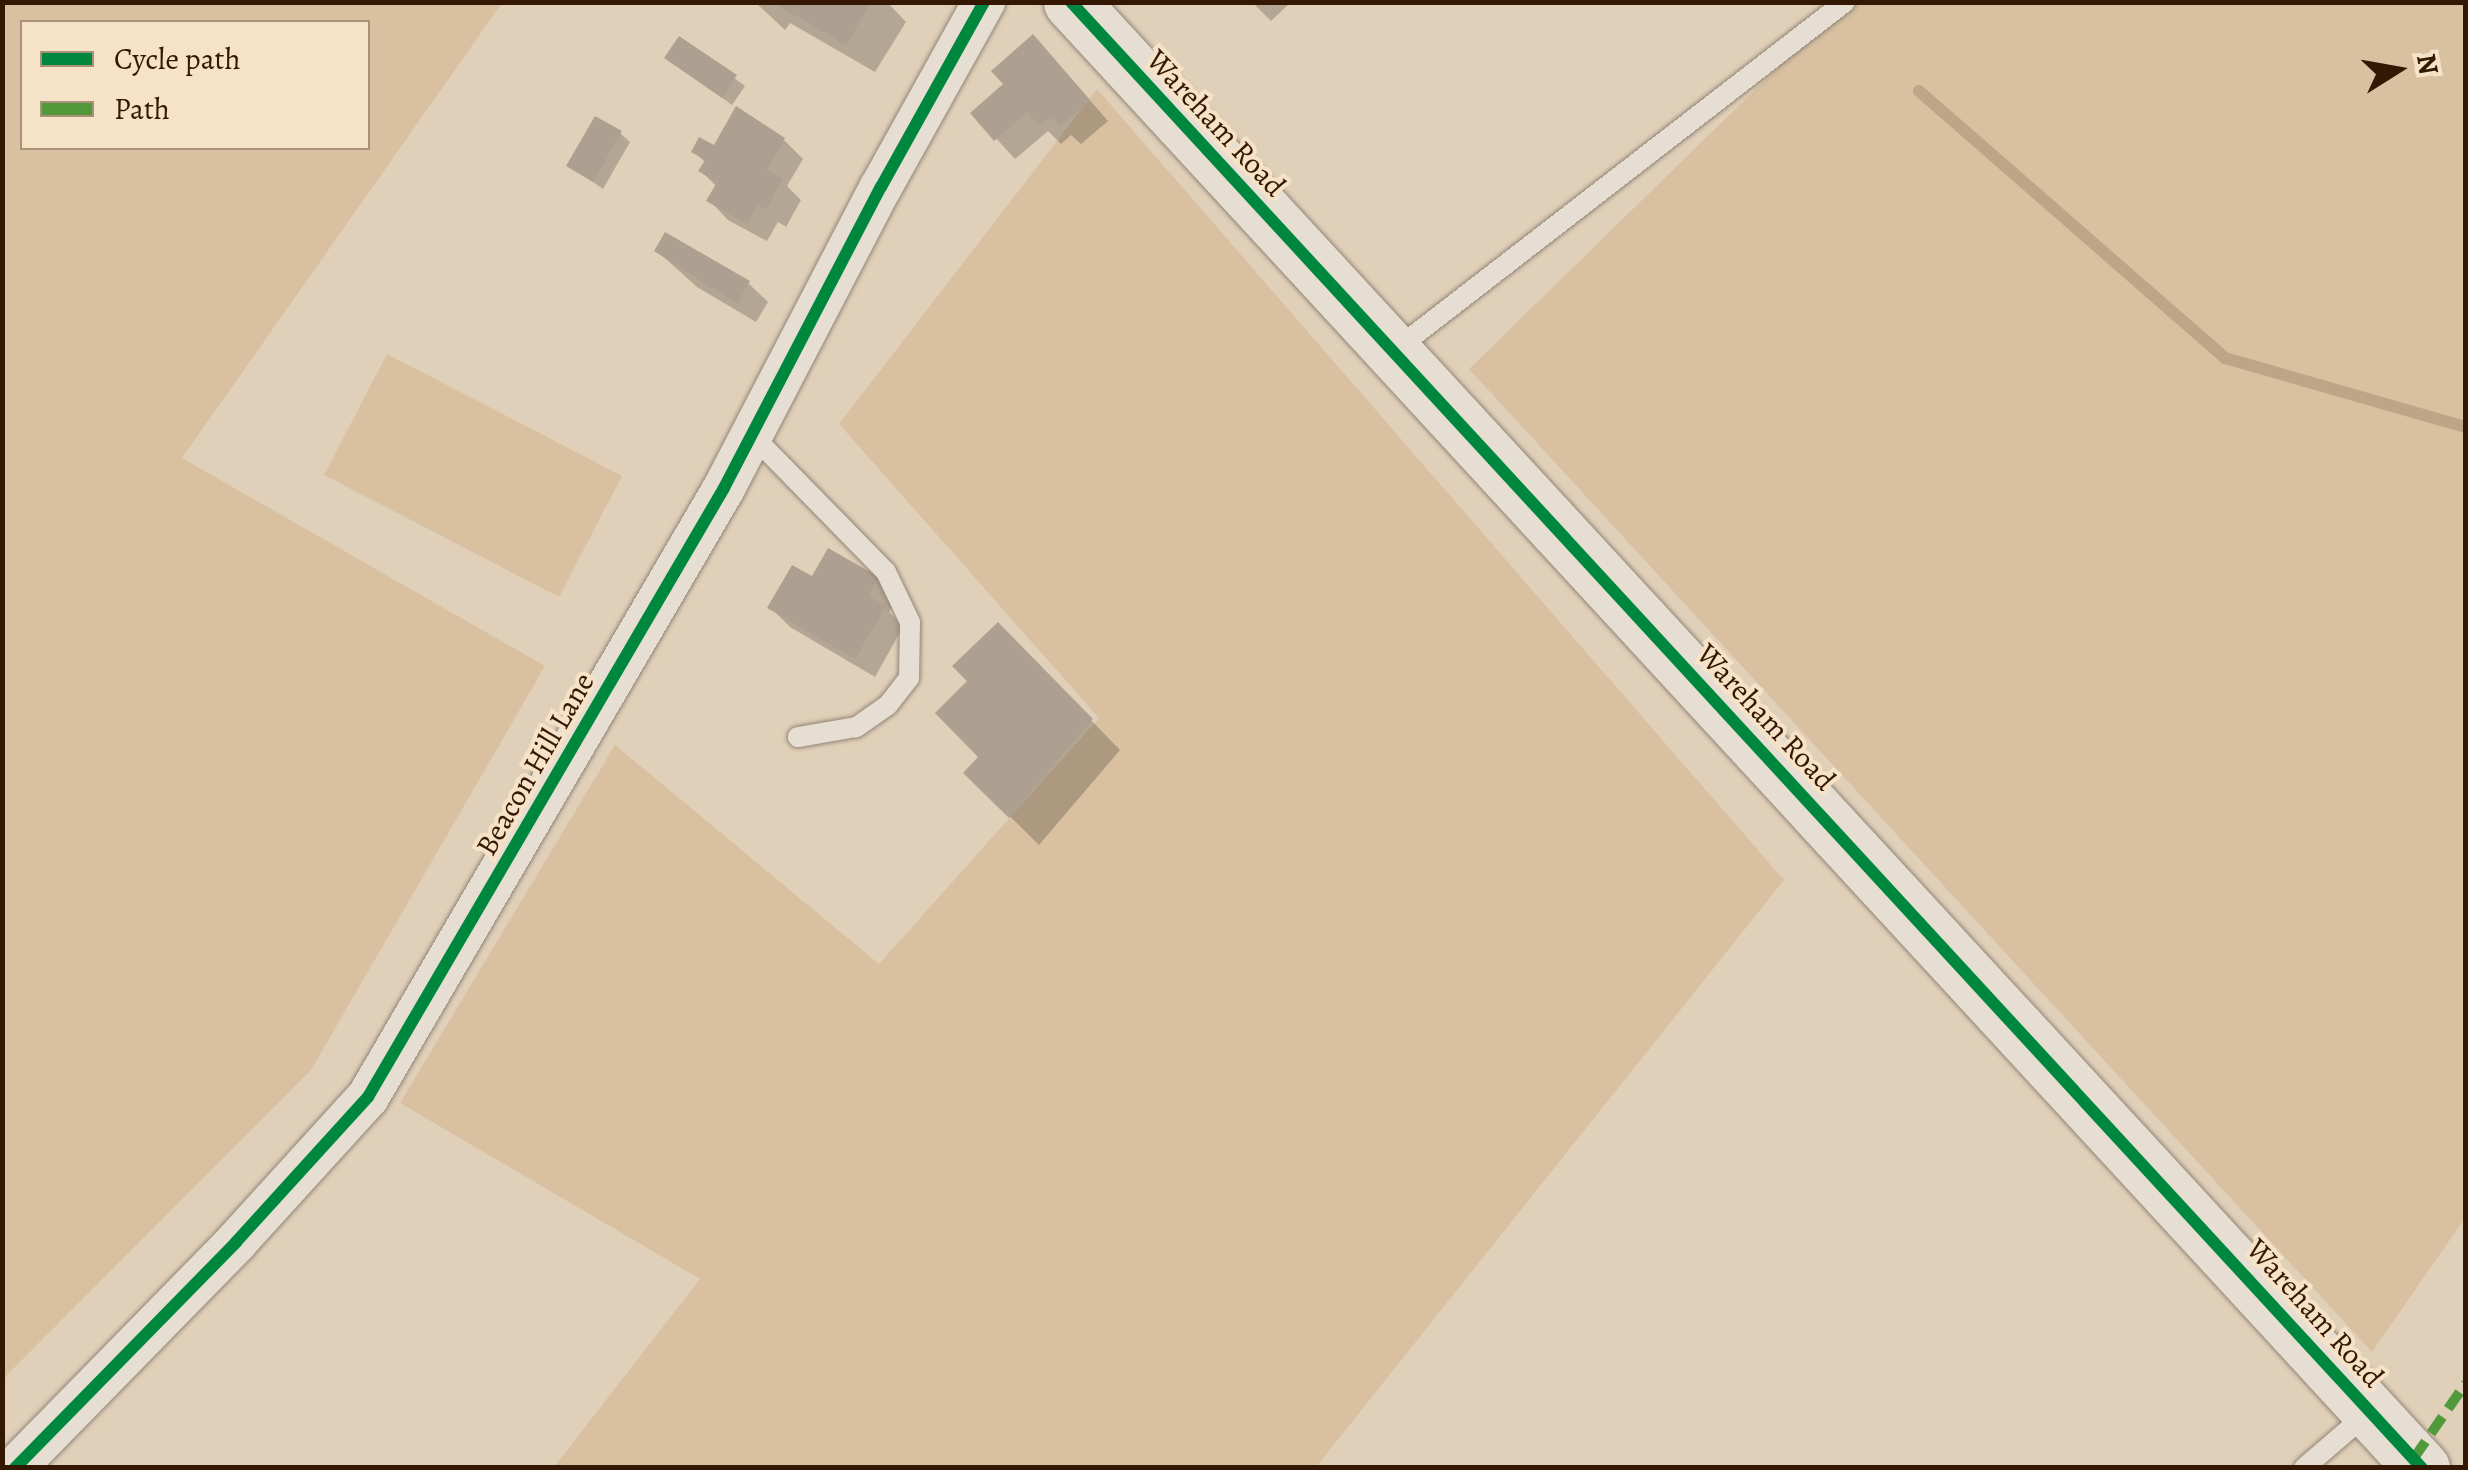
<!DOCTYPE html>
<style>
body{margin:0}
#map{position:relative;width:2468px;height:1470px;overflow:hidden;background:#e1d0b9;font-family:Alegreya,serif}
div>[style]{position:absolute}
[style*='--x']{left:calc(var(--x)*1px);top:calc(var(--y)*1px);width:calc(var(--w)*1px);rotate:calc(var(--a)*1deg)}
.green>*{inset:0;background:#d8c0a1}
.shadow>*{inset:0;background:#0003}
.stream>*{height:12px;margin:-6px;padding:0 6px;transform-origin:6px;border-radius:6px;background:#bfa587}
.building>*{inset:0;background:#ada090}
.roads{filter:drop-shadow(0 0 2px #928576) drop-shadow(0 0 2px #928576)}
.lane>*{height:20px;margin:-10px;padding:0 10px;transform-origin:10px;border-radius:10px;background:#e6ded2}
.street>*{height:42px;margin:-21px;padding:0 21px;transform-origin:21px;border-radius:21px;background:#e6ded2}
.secondary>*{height:55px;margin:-27.5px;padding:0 27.5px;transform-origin:27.5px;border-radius:27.5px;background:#e6ded2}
.quiet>*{height:10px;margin-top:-5px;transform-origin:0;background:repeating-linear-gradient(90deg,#51993a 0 20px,transparent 0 30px)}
.cycleway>*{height:12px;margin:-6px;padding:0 6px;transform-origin:6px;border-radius:6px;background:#00873e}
span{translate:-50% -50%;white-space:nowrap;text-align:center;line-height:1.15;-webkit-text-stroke:8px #f6e2c7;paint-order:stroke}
.street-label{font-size:30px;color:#341804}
.frame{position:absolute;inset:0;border:5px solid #341804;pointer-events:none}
.legend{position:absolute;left:20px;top:20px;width:350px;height:130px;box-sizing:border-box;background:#f6e2c7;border:2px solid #a89179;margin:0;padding:12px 18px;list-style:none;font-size:30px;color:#341804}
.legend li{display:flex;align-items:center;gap:20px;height:50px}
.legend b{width:50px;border:2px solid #a89179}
.north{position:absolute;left:2348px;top:20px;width:100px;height:100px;-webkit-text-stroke:8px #f6e2c7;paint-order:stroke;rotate:79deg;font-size:28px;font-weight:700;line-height:40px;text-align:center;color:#341804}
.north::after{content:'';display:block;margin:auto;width:35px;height:45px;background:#341804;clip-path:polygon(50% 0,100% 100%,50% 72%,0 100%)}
</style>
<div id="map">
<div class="green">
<div style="clip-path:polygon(evenodd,3px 2px,502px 3px,182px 458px,545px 666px,311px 1070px,3px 1379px,3px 2px,22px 22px,368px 22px,368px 148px,22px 148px,22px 22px)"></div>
<div style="clip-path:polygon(1844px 3px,2465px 3px,2465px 1218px,2372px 1352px,1469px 369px)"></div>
<div style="clip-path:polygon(1097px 89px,1784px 880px,1316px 1467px,554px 1467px,700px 1279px,400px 1103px,615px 745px,879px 964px,1099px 718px,839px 424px)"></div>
<div style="clip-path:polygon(387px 354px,622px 476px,559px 597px,324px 475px)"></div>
</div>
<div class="shadow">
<div style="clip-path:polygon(755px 2px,887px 2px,906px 22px,875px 72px,790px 23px,785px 30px)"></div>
<div style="clip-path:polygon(1252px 2px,1291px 2px,1271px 21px)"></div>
<div style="clip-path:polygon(680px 39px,745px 86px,732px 105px,667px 58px)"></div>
<div style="clip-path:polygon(1052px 57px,1108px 121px,1081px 144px,1071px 135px,1061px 144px,1048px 131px,1015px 159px,973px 113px,1006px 84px)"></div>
<div style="clip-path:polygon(620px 133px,630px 142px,603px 189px,570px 166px)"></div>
<div style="clip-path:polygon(784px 140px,803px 159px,787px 186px,801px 200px,786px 227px,778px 222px,767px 241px,728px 220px,709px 200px,717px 187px,701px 171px,706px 163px,694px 152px)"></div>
<div style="clip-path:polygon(657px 251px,748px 283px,768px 302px,756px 322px,697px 287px)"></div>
<div style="clip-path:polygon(829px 552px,878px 579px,897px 599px,889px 612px,903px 627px,875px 677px,790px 627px,771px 608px,813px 580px)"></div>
<div style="clip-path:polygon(998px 625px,1120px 750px,1039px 845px,966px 773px,982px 757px)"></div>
</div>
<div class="stream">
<div style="--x:1919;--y:91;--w:406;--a:41.1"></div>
<div style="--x:2225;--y:358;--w:251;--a:16"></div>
</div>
<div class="building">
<div style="clip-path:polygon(772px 2px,872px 2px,846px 45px)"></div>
<div style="clip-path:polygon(1033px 34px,1090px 100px,1060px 127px,1051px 117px,1040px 126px,1027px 112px,994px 141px,970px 113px,1003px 84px,991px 71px)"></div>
<div style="clip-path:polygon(679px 36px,737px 75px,722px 98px,664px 58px)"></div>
<div style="clip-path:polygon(736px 106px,785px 138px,767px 170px,783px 179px,766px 209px,758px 205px,747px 224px,706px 201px,717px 182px,698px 171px,705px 160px,691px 152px,699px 137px,714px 145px)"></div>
<div style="clip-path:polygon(595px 116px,622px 131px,593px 182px,566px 166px)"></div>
<div style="clip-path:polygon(665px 232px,750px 281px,737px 304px,654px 251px)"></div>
<div style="clip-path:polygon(828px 548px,879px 577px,868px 596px,886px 606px,855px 659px,767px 608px,792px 565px,812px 576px)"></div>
<div style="clip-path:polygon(998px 622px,1093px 719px,1009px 818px,963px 773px,978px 757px,935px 713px,967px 681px,952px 666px)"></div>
</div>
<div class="roads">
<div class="lane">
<div style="--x:1395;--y:350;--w:569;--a:-37.72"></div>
<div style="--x:751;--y:434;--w:193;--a:45.6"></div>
<div style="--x:886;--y:572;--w:55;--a:64.4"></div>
<div style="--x:910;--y:622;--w:56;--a:91"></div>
<div style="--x:909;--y:678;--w:34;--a:128"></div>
<div style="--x:888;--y:705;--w:39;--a:145"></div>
<div style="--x:856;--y:727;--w:59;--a:170.2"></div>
<div style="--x:2304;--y:1468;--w:86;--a:-40.7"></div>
</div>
<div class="street">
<div style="--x:15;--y:1468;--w:316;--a:-45.6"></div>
<div style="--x:236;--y:1242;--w:196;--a:-47.7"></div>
<div style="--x:368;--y:1097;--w:705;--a:-59.69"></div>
<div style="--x:724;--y:488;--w:339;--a:-62.5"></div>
<div style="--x:881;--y:187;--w:212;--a:-60.9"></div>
</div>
<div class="secondary">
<div style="--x:1071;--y:2;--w:1994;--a:47.34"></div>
</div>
</div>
<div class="quiet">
<div style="--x:2414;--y:1458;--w:91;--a:-55.3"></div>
</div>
<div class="cycleway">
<div style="--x:1071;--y:2;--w:1994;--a:47.34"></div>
<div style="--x:15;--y:1468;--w:316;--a:-45.6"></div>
<div style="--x:236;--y:1242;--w:196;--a:-47.7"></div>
<div style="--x:368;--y:1097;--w:705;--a:-59.69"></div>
<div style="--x:724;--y:488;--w:339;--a:-62.5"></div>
<div style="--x:881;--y:187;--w:212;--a:-60.9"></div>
</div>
<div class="street-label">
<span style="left:1216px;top:123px;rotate:47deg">Wareham Road</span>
<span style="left:1766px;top:717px;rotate:47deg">Wareham Road</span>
<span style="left:535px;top:764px;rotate:-60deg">Beacon Hill Lane</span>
<span style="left:2315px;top:1313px;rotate:48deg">Wareham Road</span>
</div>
<div class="frame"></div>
<ul class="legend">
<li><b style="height:12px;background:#00873e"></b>Cycle path</li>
<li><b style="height:12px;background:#51993a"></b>Path</li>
</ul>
<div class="north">N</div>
</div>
